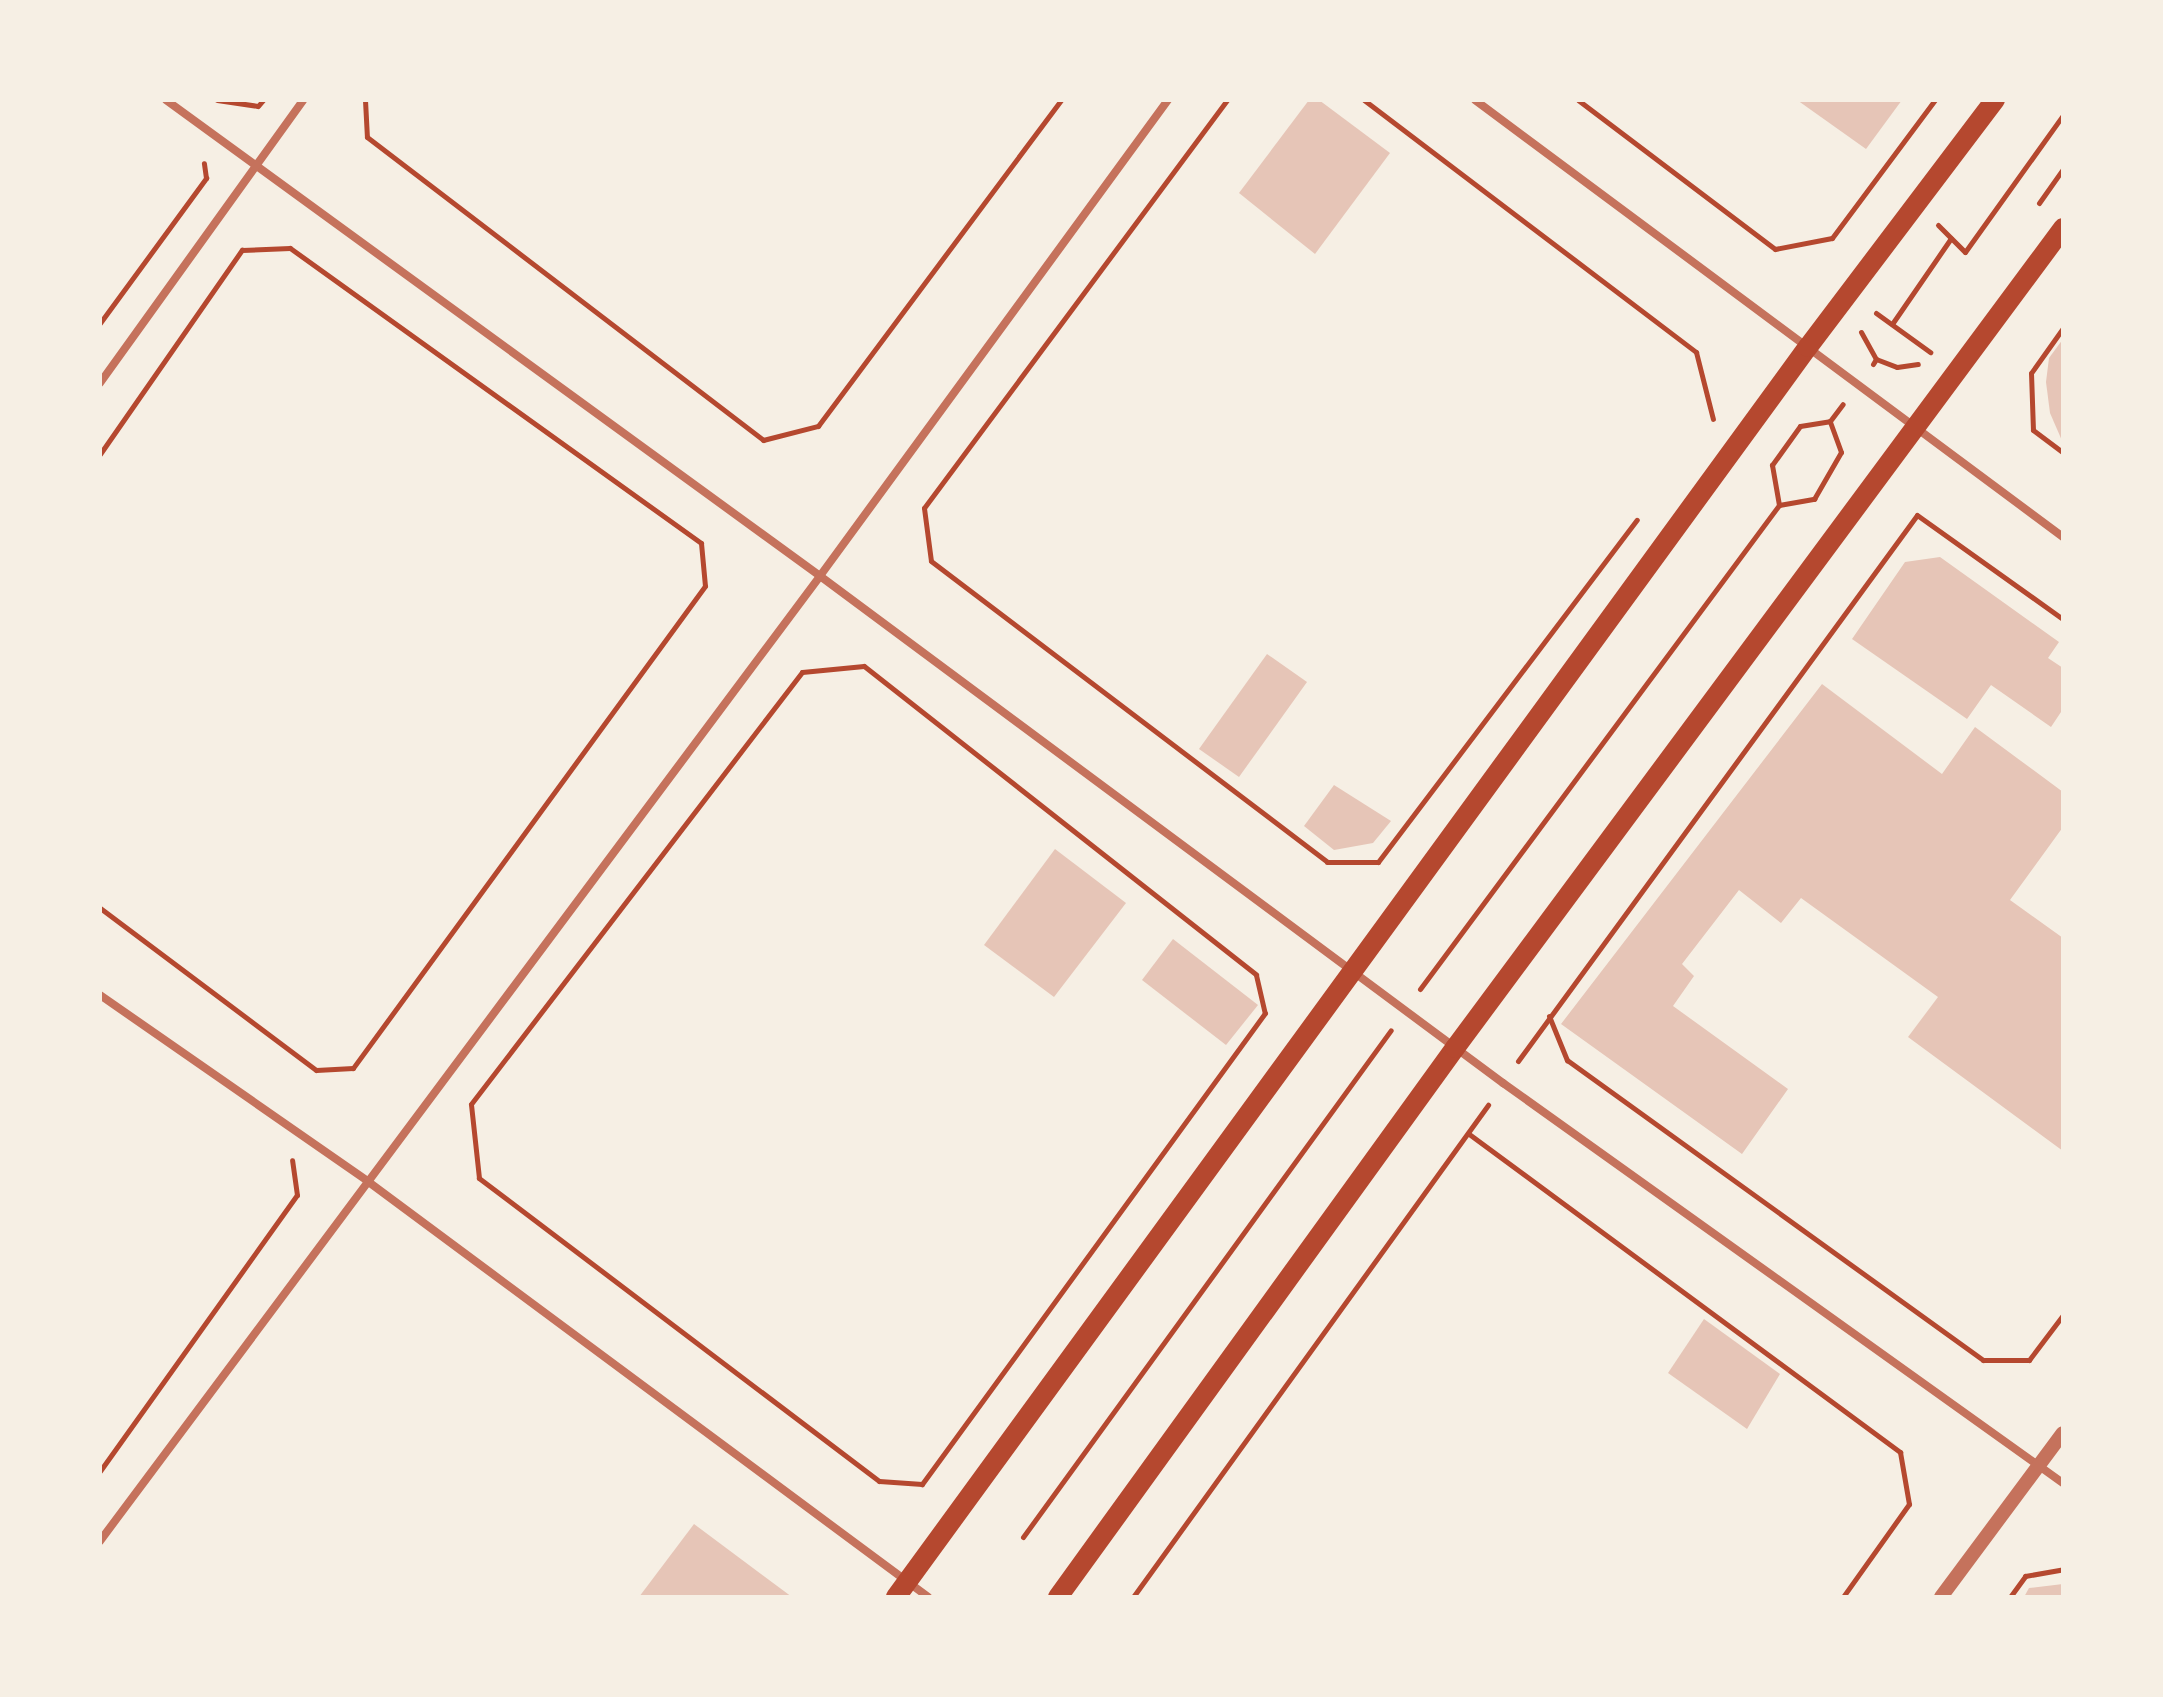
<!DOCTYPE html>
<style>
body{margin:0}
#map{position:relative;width:2163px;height:1697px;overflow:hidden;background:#f6efe4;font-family:Lora,serif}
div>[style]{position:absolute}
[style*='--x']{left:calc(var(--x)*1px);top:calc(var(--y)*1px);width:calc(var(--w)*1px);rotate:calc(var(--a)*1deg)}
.building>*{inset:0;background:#e6c5b7}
.path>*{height:5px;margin:-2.5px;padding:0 2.5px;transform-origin:2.5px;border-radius:2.5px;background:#b5482f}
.minor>*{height:8px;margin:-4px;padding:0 4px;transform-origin:4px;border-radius:4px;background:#c5725c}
.tertiary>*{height:14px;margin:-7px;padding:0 7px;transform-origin:7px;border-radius:7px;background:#c5725c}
.primary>*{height:20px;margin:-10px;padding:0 10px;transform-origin:10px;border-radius:10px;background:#b5482f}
span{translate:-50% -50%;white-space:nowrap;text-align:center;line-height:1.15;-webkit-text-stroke:6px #f6efe4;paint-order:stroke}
.frame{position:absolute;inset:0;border:102px solid #f6efe4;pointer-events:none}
</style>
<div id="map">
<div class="building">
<div style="clip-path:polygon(1309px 100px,1319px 100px,1390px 153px,1315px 254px,1239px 193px)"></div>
<div style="clip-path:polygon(1797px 100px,1902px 100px,1866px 149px)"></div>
<div style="clip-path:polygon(2063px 339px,2063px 443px,2050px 413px,2046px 382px,2049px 358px)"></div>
<div style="clip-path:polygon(1940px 557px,2059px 642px,2048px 658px,2063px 668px,2063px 709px,2051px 727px,1991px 685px,1967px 719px,1852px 639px,1905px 562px)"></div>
<div style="clip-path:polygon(1267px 654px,1307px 682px,1239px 777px,1199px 749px)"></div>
<div style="clip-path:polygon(1822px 684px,1942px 774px,1975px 727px,2063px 792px,2063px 827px,2010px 900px,2063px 938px,2063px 1151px,1908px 1037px,1938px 997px,1801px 898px,1781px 923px,1739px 890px,1682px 964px,1694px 976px,1673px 1006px,1788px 1089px,1742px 1154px,1561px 1024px)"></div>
<div style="clip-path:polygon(1334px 785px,1391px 821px,1373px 843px,1334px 850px,1304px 826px)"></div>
<div style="clip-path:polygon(1055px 849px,1126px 903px,1054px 997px,984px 945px)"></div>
<div style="clip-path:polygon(1173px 939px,1258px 1005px,1226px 1045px,1142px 980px)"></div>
<div style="clip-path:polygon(1704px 1319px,1780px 1374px,1747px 1429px,1668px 1373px)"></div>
<div style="clip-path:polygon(694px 1524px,792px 1597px,639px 1597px)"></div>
<div style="clip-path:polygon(2063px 1584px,2063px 1597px,2024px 1597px,2029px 1588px)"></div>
</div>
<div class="path">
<div style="--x:217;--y:100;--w:41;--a:8.3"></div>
<div style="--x:258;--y:106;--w:8;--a:-50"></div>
<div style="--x:365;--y:100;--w:37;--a:87"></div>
<div style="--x:367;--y:137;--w:499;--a:37.4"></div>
<div style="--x:763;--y:440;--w:57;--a:-14.3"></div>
<div style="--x:818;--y:426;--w:407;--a:-53.3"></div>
<div style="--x:1227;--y:100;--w:508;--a:126.6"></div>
<div style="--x:924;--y:508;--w:53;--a:82.5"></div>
<div style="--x:931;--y:561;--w:497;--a:37.2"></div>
<div style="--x:1327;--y:862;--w:51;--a:0"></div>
<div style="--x:1378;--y:862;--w:429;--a:-52.9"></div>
<div style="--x:1364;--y:100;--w:417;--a:37.2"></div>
<div style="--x:1696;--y:352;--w:69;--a:75.8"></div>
<div style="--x:1578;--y:100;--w:247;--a:37.1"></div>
<div style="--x:1775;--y:249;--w:58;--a:-10.9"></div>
<div style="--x:1832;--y:238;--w:172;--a:-53.3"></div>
<div style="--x:2039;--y:203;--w:42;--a:-54.8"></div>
<div style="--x:1938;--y:225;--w:38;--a:45"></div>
<div style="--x:1965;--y:252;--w:168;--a:-54.4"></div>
<div style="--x:1876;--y:313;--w:67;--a:35.8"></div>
<div style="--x:100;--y:323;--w:180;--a:-53.8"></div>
<div style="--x:206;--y:178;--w:15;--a:-98"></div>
<div style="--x:1892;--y:324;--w:104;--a:-55.5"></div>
<div style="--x:2063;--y:328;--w:55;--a:125.4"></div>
<div style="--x:2031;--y:373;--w:57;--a:88"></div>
<div style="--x:2033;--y:430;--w:38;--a:37"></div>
<div style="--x:1861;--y:332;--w:31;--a:61"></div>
<div style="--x:1873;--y:364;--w:6;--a:-59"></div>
<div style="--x:1876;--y:359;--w:22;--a:21"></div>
<div style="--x:1897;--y:367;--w:21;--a:-8"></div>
<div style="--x:100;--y:454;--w:249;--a:-55.2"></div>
<div style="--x:242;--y:250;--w:48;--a:-2.4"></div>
<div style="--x:290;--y:248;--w:506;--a:35.67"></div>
<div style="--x:701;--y:543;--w:43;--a:84.7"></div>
<div style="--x:705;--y:586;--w:597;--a:126.14"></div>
<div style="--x:353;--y:1068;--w:37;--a:177"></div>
<div style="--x:316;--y:1070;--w:270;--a:-143.1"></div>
<div style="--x:1779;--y:505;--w:41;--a:-99.9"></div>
<div style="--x:1772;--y:465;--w:48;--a:-54.3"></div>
<div style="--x:1800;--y:426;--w:30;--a:-9"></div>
<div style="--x:864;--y:666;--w:499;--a:38.2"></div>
<div style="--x:1256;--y:975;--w:39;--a:77"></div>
<div style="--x:1265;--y:1013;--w:583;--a:126.06"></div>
<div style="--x:922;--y:1484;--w:43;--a:-176"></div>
<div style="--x:879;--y:1481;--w:502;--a:-142.86"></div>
<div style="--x:479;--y:1178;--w:74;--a:-96.2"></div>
<div style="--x:471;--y:1104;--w:544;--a:-52.54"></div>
<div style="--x:802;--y:672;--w:62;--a:-5.5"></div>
<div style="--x:1420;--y:989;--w:603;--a:-53.43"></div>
<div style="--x:1779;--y:505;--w:36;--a:-10"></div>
<div style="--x:1814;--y:499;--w:54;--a:-60.1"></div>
<div style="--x:1841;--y:452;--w:33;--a:-110"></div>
<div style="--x:1830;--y:421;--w:21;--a:-53"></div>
<div style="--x:1549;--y:1016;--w:48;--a:67.8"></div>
<div style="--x:1567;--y:1060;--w:513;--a:35.8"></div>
<div style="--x:1983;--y:1360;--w:46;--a:0"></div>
<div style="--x:2029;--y:1360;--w:56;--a:-52.9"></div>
<div style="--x:1518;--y:1061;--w:676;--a:-53.84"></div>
<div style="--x:1917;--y:515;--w:179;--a:35.5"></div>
<div style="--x:1469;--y:1134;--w:536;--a:36.42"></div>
<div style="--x:1900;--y:1452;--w:53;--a:80.2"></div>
<div style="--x:1909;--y:1504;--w:114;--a:125.4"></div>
<div style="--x:100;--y:1471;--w:339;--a:-54.5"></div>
<div style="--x:297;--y:1195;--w:35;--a:-98"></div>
<div style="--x:1023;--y:1537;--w:626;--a:-54.03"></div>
<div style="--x:1133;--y:1597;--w:607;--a:-54.19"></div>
<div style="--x:2010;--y:1597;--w:26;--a:-54"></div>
<div style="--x:2025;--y:1576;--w:39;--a:-10"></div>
</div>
<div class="minor">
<div style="--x:166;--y:100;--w:809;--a:36.05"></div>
<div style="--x:820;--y:576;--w:851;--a:36.59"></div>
<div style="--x:1503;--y:1083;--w:688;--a:35.54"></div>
<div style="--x:1475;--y:100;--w:733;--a:36.62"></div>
<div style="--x:100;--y:383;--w:348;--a:-54.3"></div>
<div style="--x:100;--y:995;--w:329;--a:34.8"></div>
<div style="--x:370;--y:1183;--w:695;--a:36.57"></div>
<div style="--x:100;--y:1541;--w:1204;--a:-53.27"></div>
<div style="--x:820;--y:576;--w:590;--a:-53.83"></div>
</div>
<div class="tertiary">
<div style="--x:1941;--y:1597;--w:204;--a:-53.4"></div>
</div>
<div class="primary">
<div style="--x:896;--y:1597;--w:1547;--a:-53.89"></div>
<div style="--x:1808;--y:347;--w:310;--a:-52.9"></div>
<div style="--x:1058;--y:1597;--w:678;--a:-54.13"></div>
<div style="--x:1455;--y:1048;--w:1021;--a:-53.44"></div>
</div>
<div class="frame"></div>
</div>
